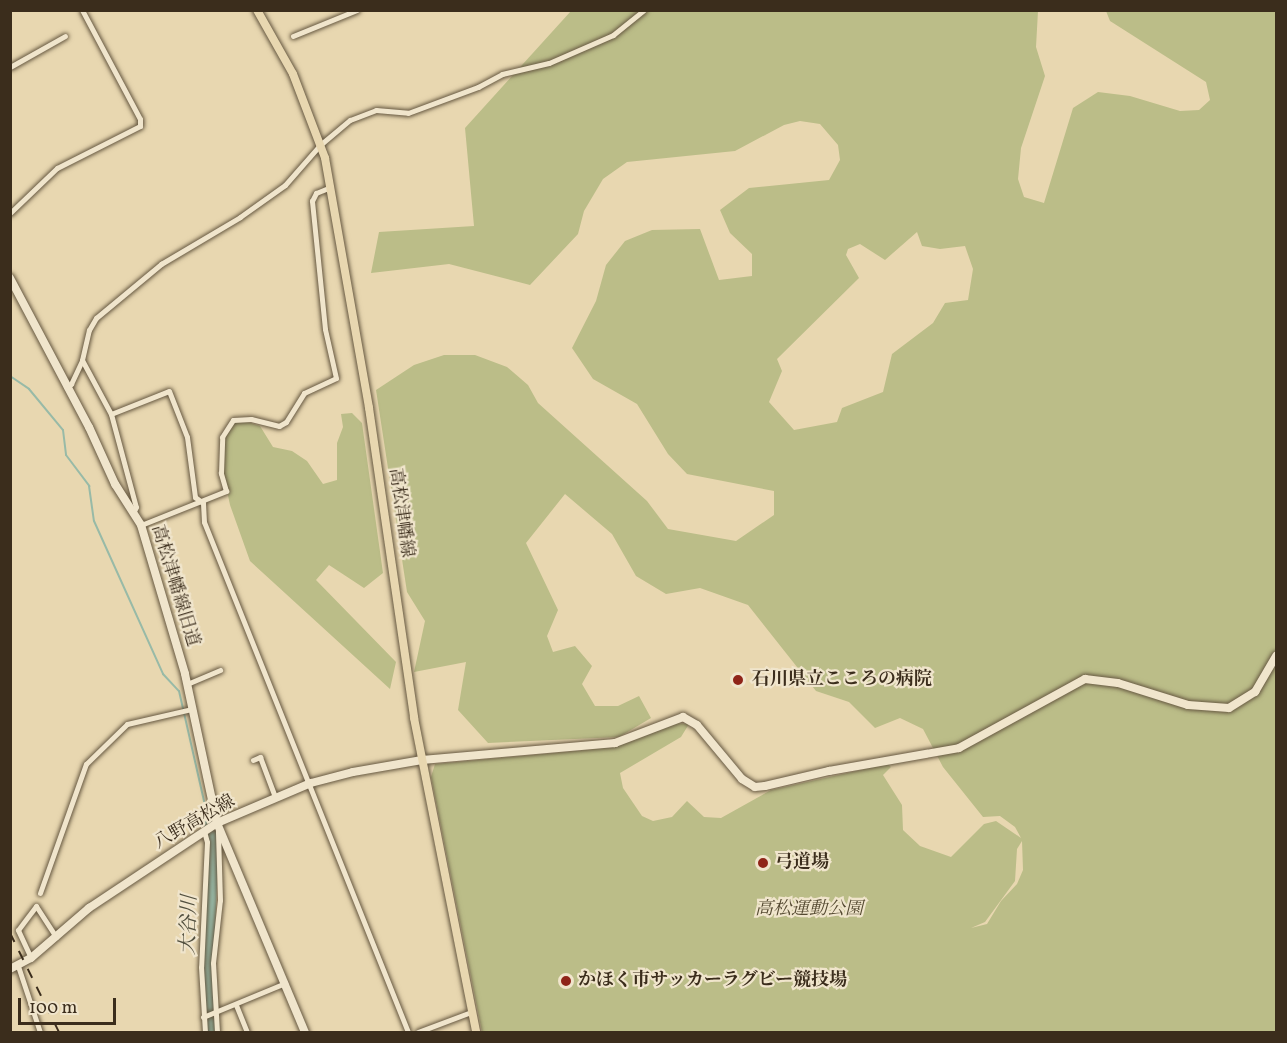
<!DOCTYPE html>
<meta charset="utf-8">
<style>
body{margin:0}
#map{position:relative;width:1287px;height:1043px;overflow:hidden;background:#e8d7b0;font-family:Vollkorn,"Noto Serif JP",serif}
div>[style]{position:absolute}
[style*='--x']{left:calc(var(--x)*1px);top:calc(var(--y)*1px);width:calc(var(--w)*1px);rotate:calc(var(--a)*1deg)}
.green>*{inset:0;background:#bbbd88}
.stream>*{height:2px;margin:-1px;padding:0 1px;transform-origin:1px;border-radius:1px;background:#98baa7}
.river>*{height:12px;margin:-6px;padding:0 6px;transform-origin:6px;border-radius:6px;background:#98baa7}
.roads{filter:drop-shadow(0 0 2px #665841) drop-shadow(0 0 2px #665841)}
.street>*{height:5px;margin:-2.5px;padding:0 2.5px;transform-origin:2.5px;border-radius:2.5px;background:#f0e5cc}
.secondary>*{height:8px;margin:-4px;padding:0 4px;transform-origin:4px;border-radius:4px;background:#f0e5cc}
.primary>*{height:8px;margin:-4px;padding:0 4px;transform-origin:4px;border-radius:4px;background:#e8d7b0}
.rail>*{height:2px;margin-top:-1px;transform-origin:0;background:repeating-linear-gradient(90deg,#3b2d1c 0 10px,transparent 0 20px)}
.dots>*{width:16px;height:16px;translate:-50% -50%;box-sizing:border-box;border:3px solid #f0e5cc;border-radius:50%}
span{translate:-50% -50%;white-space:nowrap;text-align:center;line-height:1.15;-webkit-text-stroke:4.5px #f0e5cc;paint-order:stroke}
.street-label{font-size:18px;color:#3b2d1c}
.poi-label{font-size:18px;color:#3b2d1c;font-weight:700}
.left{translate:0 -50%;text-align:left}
.park-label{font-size:18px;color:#554a32;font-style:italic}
.water-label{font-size:20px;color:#52503f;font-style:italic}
.frame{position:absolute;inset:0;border:12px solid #3b2d1c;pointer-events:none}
.scale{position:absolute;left:18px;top:998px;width:98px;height:27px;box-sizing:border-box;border:3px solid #3b2d1c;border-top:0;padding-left:8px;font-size:18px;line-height:21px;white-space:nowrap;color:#3b2d1c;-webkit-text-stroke:4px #f0e5cc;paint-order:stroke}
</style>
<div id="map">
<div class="green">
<div style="clip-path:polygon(evenodd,571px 11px,1038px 11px,1036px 47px,1045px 76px,1021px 148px,1018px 179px,1024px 197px,1044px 203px,1073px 108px,1098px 92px,1130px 96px,1180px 111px,1199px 110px,1210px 100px,1206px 82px,1110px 21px,1106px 11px,1276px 11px,1276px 1032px,482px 1032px,431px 777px,435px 764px,596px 749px,638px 739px,673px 723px,689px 724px,681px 737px,620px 773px,623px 788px,642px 816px,653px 821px,672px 817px,687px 801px,704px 817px,721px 818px,771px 790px,888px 764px,891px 767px,883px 775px,902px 805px,903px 830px,920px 846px,951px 857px,984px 824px,996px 821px,1021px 838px,1015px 827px,1000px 816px,983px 817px,943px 767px,923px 729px,900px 718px,875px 728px,849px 702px,816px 691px,748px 605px,700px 588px,666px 594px,636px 576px,612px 534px,565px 494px,526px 543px,558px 610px,547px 636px,553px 652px,575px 646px,592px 666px,582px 684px,595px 706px,618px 706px,639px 696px,651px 718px,619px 737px,488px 743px,458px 710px,466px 662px,414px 672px,425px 621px,407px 592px,376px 390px,414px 365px,444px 355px,475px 355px,507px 367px,528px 385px,538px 403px,647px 501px,668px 529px,736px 541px,774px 515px,774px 491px,687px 474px,668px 454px,637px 404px,593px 379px,572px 348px,596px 301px,606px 265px,625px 241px,652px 230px,700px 229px,719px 280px,752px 276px,752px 254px,730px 233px,720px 210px,749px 188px,829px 180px,840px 160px,838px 145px,820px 124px,800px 121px,784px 125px,735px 151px,627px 162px,603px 179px,584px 211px,578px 234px,530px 285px,449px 264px,371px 273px,379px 232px,474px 226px,465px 128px,571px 11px,917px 232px,922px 246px,940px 249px,965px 246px,973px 269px,968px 300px,945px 303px,933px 323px,892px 354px,883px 392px,842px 408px,837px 422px,794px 430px,769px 402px,782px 371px,777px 359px,859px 278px,846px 255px,848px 249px,860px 244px,885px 260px,917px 232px,571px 11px,1022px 841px,1023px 870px,1017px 884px,1001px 901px,987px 924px,971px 928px,985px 922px,1015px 881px,1017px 849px,1022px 841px)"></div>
<div style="clip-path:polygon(352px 413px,362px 423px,383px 573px,364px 588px,329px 565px,316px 580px,396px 662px,390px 689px,250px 561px,230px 505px,222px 467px,223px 441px,228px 428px,236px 422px,248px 422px,260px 426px,273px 447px,292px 451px,307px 461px,323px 484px,337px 480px,337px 443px,343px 427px,341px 414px)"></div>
</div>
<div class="stream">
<div style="--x:10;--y:376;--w:23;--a:34"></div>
<div style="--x:29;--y:389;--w:53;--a:50.3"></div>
<div style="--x:63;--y:430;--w:25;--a:83"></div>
<div style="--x:66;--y:455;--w:39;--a:53"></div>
<div style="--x:89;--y:486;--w:35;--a:82"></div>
<div style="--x:94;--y:521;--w:168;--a:65.7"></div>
<div style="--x:163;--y:674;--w:23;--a:47"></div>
<div style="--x:179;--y:691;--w:131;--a:77.2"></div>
</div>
<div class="river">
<div style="--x:208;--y:819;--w:19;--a:74"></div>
<div style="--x:213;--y:837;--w:142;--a:92.4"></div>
<div style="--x:207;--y:979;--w:53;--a:84.6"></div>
</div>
<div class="roads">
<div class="street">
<div style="--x:293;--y:36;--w:69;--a:-22.1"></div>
<div style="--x:10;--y:67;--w:63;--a:-29.4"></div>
<div style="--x:10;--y:213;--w:65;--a:-43.8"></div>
<div style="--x:57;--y:168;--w:93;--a:-26.8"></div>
<div style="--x:140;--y:126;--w:7;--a:-90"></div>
<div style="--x:140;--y:119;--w:123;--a:-118"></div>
<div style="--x:82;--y:360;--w:61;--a:61.8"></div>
<div style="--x:111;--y:414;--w:96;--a:75"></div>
<div style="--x:136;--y:507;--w:7;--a:117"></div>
<div style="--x:66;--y:387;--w:6;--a:-31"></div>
<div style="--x:71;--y:384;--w:26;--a:-65"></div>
<div style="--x:82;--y:360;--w:31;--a:-77"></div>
<div style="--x:89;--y:330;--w:14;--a:-60"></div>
<div style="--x:96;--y:318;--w:85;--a:-39.7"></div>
<div style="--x:161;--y:264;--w:92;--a:-30.7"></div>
<div style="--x:240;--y:217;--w:55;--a:-35.4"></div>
<div style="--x:285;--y:185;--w:53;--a:-48.8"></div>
<div style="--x:320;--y:145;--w:39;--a:-40"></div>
<div style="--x:350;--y:120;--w:28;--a:-21"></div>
<div style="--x:376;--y:110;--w:32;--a:5"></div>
<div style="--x:408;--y:113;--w:75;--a:-20.4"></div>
<div style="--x:478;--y:87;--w:27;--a:-28"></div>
<div style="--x:502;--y:74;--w:48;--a:-13.2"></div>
<div style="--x:549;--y:63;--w:70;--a:-23.6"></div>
<div style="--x:613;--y:35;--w:40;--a:-39"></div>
<div style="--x:111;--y:414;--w:62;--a:-21.6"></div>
<div style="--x:169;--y:391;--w:49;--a:68.6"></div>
<div style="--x:187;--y:437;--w:61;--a:82.4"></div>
<div style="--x:195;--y:497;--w:10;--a:37"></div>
<div style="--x:203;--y:503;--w:19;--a:87"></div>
<div style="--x:204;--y:522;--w:549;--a:68.2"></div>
<div style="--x:141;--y:525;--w:92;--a:-21.8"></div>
<div style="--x:226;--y:491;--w:19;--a:-106"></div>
<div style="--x:221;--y:473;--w:36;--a:-88"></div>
<div style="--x:222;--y:437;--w:20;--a:-57"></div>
<div style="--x:233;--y:420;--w:18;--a:-3"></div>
<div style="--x:251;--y:419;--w:29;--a:14"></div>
<div style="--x:279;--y:426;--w:8;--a:-30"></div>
<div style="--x:286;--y:422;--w:34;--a:-58"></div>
<div style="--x:304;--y:393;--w:35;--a:-25"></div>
<div style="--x:336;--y:378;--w:50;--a:-102.7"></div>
<div style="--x:325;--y:329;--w:129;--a:-95.8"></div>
<div style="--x:312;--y:201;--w:9;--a:-63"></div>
<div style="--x:316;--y:193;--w:16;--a:-22"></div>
<div style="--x:187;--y:684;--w:36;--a:-23"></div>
<div style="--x:253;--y:760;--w:8;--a:-23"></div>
<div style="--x:260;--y:757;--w:43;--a:69.4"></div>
<div style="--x:204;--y:831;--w:11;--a:75"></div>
<div style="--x:207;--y:842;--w:125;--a:92.7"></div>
<div style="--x:201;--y:967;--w:65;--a:86.5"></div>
<div style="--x:40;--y:893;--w:137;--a:-70.4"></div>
<div style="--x:86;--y:764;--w:57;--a:-44.3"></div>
<div style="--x:127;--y:724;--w:67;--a:-13"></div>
<div style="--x:31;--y:958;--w:31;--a:-115"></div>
<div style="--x:18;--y:930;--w:30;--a:-53"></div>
<div style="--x:36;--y:906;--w:37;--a:57"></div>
<div style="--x:18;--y:966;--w:70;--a:71.6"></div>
<div style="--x:236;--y:1005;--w:29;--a:68"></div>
<div style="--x:203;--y:1017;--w:89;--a:-22.5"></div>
<div style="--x:217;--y:1032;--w:69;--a:-93.3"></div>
<div style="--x:213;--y:963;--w:63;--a:-83.7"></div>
<div style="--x:220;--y:900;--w:69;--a:-91.7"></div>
<div style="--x:418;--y:1032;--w:57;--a:-20.7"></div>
</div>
<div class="secondary">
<div style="--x:10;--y:278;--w:169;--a:62.1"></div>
<div style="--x:89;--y:427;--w:63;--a:65.5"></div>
<div style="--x:115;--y:484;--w:49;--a:57.6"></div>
<div style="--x:141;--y:525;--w:155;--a:73.5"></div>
<div style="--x:185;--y:674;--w:152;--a:77.9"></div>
<div style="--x:217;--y:823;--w:227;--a:67.2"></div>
<div style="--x:10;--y:969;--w:24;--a:-28"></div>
<div style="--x:31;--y:958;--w:77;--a:-40.8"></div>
<div style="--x:89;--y:908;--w:154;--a:-33.6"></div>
<div style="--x:217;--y:823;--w:102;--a:-23.1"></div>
<div style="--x:311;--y:783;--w:43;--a:-14.7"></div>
<div style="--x:353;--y:772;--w:70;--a:-9.9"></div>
<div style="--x:422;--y:760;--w:194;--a:-5"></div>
<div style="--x:615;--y:743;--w:73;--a:-20.9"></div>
<div style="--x:683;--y:717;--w:16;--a:30"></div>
<div style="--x:697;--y:725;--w:70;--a:50.2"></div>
<div style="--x:742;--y:779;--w:15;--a:32"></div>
<div style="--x:755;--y:787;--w:10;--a:-6"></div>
<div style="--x:765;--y:786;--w:66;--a:-13.2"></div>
<div style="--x:829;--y:771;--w:132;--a:-10"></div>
<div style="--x:959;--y:748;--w:144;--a:-28.7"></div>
<div style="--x:1085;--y:679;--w:33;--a:7"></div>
<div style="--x:1118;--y:683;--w:73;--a:17.4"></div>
<div style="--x:1188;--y:705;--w:41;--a:4.2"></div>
<div style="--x:1229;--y:708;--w:31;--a:-32"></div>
<div style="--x:1255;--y:692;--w:42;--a:-59.7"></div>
</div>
<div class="primary">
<div style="--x:257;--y:10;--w:73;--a:60.6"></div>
<div style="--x:293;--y:74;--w:90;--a:69.1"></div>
<div style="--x:325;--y:158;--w:254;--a:80"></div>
<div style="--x:369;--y:408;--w:313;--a:81.7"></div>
<div style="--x:414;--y:718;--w:320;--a:78.8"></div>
</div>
</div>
<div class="rail">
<div style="--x:10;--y:933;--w:110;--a:63.7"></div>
</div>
<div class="dots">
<div style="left:738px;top:680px;background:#8f2418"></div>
<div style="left:763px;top:863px;background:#8f2418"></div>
<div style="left:566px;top:981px;background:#8f2418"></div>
</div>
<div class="street-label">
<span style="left:400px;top:513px;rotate:82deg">高松津幡線</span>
<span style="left:174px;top:586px;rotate:73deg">高松津幡線旧道</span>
<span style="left:195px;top:823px;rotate:-30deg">八野高松線</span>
</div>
<div class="poi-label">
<span class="left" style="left:752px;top:680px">石川県立こころの病院</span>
<span class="left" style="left:775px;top:863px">弓道場</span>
<span class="left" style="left:578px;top:981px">かほく市サッカーラグビー競技場</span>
</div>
<div class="park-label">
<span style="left:809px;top:910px">高松運動公園</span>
</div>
<div class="water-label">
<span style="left:190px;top:925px;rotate:-88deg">大谷川</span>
</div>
<div class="frame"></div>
<div class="scale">100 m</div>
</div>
